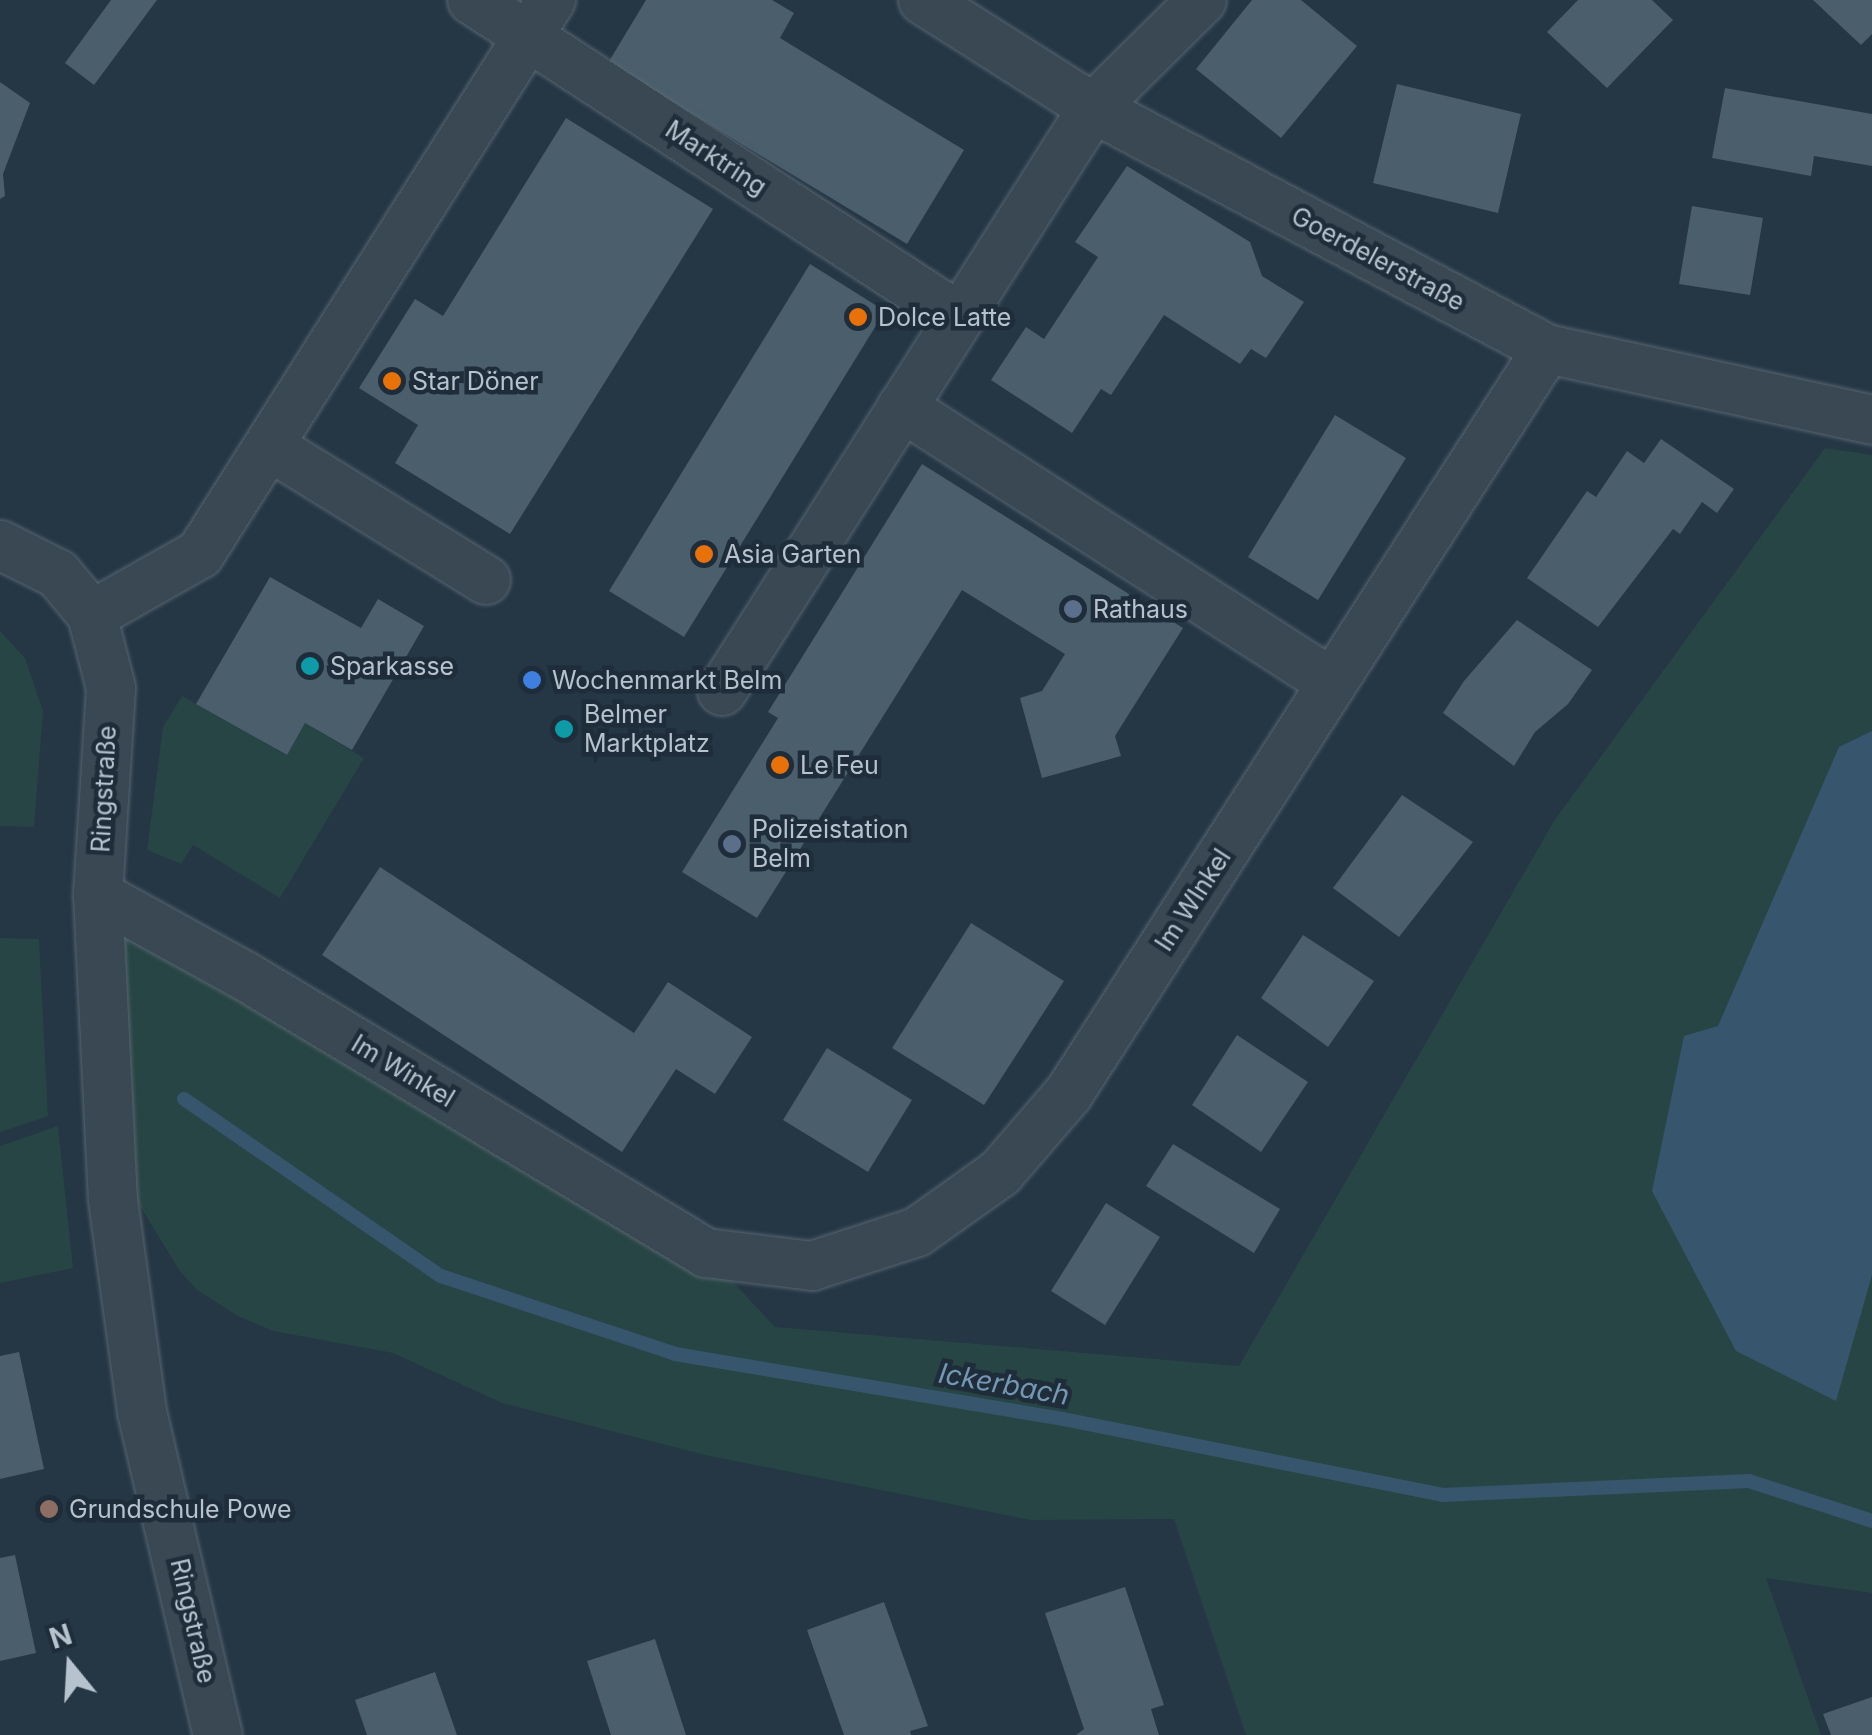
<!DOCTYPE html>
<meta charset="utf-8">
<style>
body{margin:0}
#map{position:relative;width:1872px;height:1735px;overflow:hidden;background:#253644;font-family:Inter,sans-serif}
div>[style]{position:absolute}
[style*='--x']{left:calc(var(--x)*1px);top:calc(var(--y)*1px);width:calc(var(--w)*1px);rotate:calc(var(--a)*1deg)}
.green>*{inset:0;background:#274544}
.water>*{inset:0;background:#37556c}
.stream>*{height:14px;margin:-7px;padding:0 7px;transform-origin:7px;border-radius:7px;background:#37556c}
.building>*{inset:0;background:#4a5e6c}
.roads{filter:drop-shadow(0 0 2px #576570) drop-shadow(0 0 2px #576570)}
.street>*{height:48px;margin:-24px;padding:0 24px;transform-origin:24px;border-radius:24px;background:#394853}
.dots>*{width:28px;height:28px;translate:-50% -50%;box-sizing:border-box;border:5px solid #1e2d39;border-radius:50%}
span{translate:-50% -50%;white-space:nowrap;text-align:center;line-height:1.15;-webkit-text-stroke:9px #1e2d39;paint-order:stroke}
.street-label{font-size:25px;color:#b6c2cd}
.poi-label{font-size:25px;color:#b6c2cd}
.left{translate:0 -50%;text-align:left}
.water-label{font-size:28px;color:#7497b2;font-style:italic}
.north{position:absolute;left:20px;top:1615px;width:100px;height:100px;-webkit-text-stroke:8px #1e2d39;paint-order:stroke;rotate:342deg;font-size:28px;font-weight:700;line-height:40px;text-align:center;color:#b6c2cd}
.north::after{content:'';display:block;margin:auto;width:35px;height:45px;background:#b6c2cd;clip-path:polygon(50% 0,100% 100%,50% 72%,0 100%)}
</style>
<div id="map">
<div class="green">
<div style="clip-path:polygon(1825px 448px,1872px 455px,1872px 1593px,1766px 1578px,1821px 1735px,1246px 1735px,1174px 1519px,1031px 1520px,705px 1455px,502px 1403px,393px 1353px,273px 1331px,236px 1315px,197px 1290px,179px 1270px,109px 1155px,103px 1027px,128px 910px,706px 1253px,775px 1327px,1239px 1366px,1554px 821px)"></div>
<div style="clip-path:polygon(0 631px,25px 658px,43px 711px,34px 827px,0 826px)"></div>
<div style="clip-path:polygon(182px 696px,286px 755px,305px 723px,364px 758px,280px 898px,193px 845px,181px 864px,147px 850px,163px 727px)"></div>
<div style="clip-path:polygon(0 938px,39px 939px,48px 1116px,0 1132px)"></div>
<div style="clip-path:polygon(58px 1126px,73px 1268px,0 1283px,0 1146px)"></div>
</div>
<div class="water">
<div style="clip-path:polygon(1872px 731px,1872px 1275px,1836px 1401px,1736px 1351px,1652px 1191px,1684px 1036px,1718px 1026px,1839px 747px)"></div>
</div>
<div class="stream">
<div style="--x:184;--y:1099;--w:312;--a:34.6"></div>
<div style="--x:441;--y:1276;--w:247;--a:18.4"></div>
<div style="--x:675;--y:1354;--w:393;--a:9.5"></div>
<div style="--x:1063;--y:1419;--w:387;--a:11.3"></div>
<div style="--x:1442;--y:1495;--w:307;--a:-2.6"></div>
<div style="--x:1749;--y:1481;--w:129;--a:18"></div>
</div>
<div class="building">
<div style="clip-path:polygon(111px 0,157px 0,94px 85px,65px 63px)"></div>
<div style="clip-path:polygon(646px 0,772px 0,794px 13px,780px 38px,964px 150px,907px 244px,608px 63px)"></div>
<div style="clip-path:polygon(1252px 0,1301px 0,1357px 46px,1281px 138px,1196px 69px)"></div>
<div style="clip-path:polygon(1578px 0,1652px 0,1673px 20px,1607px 88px,1547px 32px)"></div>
<div style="clip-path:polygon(1813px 0,1872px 0,1872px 34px,1861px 45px)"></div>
<div style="clip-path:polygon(0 82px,30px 103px,3px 174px,5px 196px,0 199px)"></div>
<div style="clip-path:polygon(1397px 84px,1521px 114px,1498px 213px,1373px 183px)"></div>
<div style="clip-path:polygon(1725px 88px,1872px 114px,1872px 166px,1814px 156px,1811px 176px,1712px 158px)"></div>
<div style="clip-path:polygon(566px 118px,713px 209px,510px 534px,395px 463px,418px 425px,359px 388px,415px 299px,443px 316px)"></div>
<div style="clip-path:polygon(1127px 166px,1250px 242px,1262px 276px,1304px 302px,1266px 358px,1251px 349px,1240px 364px,1164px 315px,1111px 395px,1101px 389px,1072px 433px,991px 380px,1026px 327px,1044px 339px,1098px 257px,1075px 242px)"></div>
<div style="clip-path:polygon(1692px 206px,1763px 218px,1750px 295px,1679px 284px)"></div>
<div style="clip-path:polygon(810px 264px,885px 311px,684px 637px,609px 591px)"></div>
<div style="clip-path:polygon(1335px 415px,1406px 458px,1318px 600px,1248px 557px)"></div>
<div style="clip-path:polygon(1661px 439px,1734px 489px,1717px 513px,1702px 502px,1680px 534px,1673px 529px,1598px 627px,1527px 578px,1587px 491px,1596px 497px,1627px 451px,1644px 463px)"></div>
<div style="clip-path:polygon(922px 464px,1183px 628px,1115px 736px,1121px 756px,1042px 778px,1020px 698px,1042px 691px,1065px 654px,962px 590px,757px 918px,682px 872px,778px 718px,768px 712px)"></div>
<div style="clip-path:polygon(270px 577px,361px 628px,378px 599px,424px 626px,352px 750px,305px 723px,287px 755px,196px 704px)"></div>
<div style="clip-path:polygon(1517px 620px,1592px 670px,1568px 704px,1535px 732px,1514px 766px,1443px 713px,1464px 681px)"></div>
<div style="clip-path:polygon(1402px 795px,1473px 842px,1399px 937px,1333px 888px)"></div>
<div style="clip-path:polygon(380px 867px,634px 1033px,668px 982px,752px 1037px,715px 1094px,676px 1069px,622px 1152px,322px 955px)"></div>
<div style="clip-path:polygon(971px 923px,1064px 981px,984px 1105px,892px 1048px)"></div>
<div style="clip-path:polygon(1303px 935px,1374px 981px,1328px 1047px,1261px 998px)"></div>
<div style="clip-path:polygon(1237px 1035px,1308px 1082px,1261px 1152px,1192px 1105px)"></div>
<div style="clip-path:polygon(827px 1048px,912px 1100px,868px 1172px,783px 1120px)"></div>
<div style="clip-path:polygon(1173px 1144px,1280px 1209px,1254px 1253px,1146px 1186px)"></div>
<div style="clip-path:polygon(1106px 1203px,1160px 1237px,1105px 1325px,1051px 1291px)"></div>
<div style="clip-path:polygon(19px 1352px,44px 1469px,0 1479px,0 1356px)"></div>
<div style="clip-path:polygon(15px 1555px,36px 1653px,0 1661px,0 1558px)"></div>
<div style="clip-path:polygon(1125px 1587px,1164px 1705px,1151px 1709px,1159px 1735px,1076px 1735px,1084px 1729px,1045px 1613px)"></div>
<div style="clip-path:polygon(884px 1602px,928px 1726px,910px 1731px,911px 1735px,844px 1735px,807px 1630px)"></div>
<div style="clip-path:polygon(655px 1639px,686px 1735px,611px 1735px,587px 1661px)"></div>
<div style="clip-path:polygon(435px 1672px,457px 1735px,367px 1735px,355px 1700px)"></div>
<div style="clip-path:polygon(1872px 1697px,1872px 1735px,1831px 1735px,1823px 1714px)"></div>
</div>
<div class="roads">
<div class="street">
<div style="--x:472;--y:0;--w:581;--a:33.06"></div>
<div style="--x:923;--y:0;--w:201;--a:32.4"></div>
<div style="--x:1093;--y:108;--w:514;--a:27.96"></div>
<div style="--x:1547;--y:349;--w:333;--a:12.3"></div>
<div style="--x:902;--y:407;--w:511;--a:32.69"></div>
<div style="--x:269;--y:446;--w:255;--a:31.7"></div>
<div style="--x:0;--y:545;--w:65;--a:26.6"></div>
<div style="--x:58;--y:574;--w:53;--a:50.3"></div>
<div style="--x:92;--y:615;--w:75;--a:75.4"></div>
<div style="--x:111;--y:688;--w:207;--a:93.6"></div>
<div style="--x:98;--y:895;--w:305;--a:87.2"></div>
<div style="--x:113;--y:1200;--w:214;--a:82.2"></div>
<div style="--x:142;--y:1412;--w:332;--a:76.8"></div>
<div style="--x:92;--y:615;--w:124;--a:-29.5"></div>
<div style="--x:200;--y:554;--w:656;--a:-57.64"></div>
<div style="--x:722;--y:691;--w:691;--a:-57.53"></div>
<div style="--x:1093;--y:108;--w:153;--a:-44.7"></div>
<div style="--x:98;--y:895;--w:168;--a:28.9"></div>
<div style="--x:245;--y:976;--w:538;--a:31"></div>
<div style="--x:706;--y:1253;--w:107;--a:7"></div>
<div style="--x:812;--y:1266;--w:110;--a:-17.9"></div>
<div style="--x:917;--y:1232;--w:102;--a:-35.4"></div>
<div style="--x:1000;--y:1173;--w:106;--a:-49.2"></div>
<div style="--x:1069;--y:1093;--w:884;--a:-57.28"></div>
</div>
</div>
<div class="dots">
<div style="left:858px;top:317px;background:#e8710a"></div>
<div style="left:392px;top:381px;background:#e8710a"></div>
<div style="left:704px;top:554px;background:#e8710a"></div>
<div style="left:1073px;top:609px;background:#5c6f8a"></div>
<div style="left:310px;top:666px;background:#0f9aa8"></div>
<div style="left:532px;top:680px;background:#3f7fe0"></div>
<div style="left:564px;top:729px;background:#0f9aa8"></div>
<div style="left:780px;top:765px;background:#e8710a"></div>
<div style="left:732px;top:844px;background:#5c6f8a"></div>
<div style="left:49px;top:1509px;background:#8d6e63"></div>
</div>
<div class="street-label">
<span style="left:716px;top:158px;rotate:33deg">Marktring</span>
<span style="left:1378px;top:259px;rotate:28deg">Goerdelerstraße</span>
<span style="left:104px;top:789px;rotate:-87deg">Ringstraße</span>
<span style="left:1193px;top:900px;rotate:-57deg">Im WInkel</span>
<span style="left:403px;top:1071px;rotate:31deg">Im Winkel</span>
<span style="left:193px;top:1621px;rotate:77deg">Ringstraße</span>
</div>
<div class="poi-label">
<span class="left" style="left:878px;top:317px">Dolce Latte</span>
<span class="left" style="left:412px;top:381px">Star Döner</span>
<span class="left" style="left:724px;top:554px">Asia Garten</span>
<span class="left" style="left:1093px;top:609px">Rathaus</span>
<span class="left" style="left:330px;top:666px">Sparkasse</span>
<span class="left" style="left:552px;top:680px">Wochenmarkt Belm</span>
<span class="left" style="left:584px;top:729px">Belmer<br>Marktplatz</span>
<span class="left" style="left:800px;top:765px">Le Feu</span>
<span class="left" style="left:752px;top:844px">Polizeistation<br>Belm</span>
<span class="left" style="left:69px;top:1509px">Grundschule Powe</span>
</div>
<div class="water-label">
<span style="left:1004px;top:1384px;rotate:10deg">Ickerbach</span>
</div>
<div class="north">N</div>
</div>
